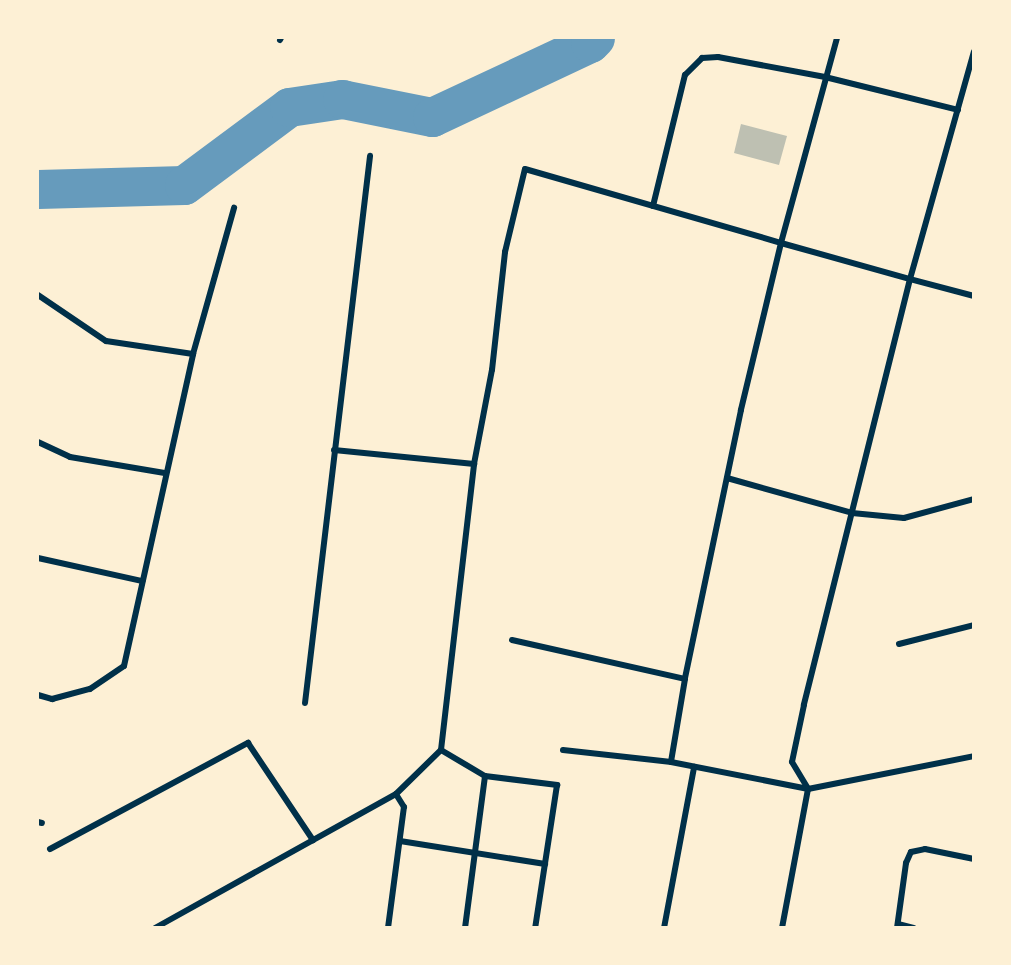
<!DOCTYPE html>
<style>
body{margin:0}
#map{position:relative;width:1011px;height:965px;overflow:hidden;background:#fdf0d5;font-family:"Fira Sans Condensed",sans-serif}
div>[style]{position:absolute}
[style*='--x']{left:calc(var(--x)*1px);top:calc(var(--y)*1px);width:calc(var(--w)*1px);rotate:calc(var(--a)*1deg)}
.river>*{height:39px;margin:-19.5px;padding:0 19.5px;transform-origin:19.5px;border-radius:19.5px;background:#669bbc}
.building>*{inset:0;background:#bec0b2}
.minor>*{height:6px;margin:-3px;padding:0 3px;transform-origin:3px;border-radius:3px;background:#003049}
span{translate:-50% -50%;white-space:nowrap;text-align:center;line-height:1.15;-webkit-text-stroke:6px #fdf0d5;paint-order:stroke}
.frame{position:absolute;inset:0;border:39px solid #fdf0d5;pointer-events:none}
</style>
<div id="map">
<div class="river">
<div style="--x:38;--y:189;--w:146;--a:-1.6"></div>
<div style="--x:184;--y:185;--w:131;--a:-36.6"></div>
<div style="--x:289;--y:107;--w:54;--a:-8.6"></div>
<div style="--x:342;--y:99;--w:92;--a:11.3"></div>
<div style="--x:432;--y:117;--w:174;--a:-25.1"></div>
<div style="--x:590;--y:43;--w:7;--a:-45"></div>
</div>
<div class="building">
<div style="clip-path:polygon(741px 124px,787px 136px,779px 165px,734px 153px)"></div>
</div>
<div class="minor">
<div style="--x:837;--y:38;--w:213;--a:105.3"></div>
<div style="--x:781;--y:243;--w:134;--a:15.6"></div>
<div style="--x:910;--y:279;--w:236;--a:-74.3"></div>
<div style="--x:280;--y:40;--w:2;--a:-63"></div>
<div style="--x:653;--y:206;--w:135;--a:-76.3"></div>
<div style="--x:685;--y:75;--w:24;--a:-45"></div>
<div style="--x:702;--y:58;--w:16;--a:-4"></div>
<div style="--x:718;--y:57;--w:109;--a:10.6"></div>
<div style="--x:825;--y:77;--w:137;--a:13.9"></div>
<div style="--x:38;--y:295;--w:82;--a:34.1"></div>
<div style="--x:106;--y:341;--w:88;--a:8.5"></div>
<div style="--x:974;--y:296;--w:66;--a:-165.1"></div>
<div style="--x:910;--y:279;--w:439;--a:104"></div>
<div style="--x:804;--y:705;--w:58;--a:101.9"></div>
<div style="--x:792;--y:762;--w:31;--a:59"></div>
<div style="--x:808;--y:789;--w:169;--a:-11.2"></div>
<div style="--x:38;--y:442;--w:35;--a:25"></div>
<div style="--x:70;--y:457;--w:96;--a:9.6"></div>
<div style="--x:334;--y:450;--w:141;--a:5.7"></div>
<div style="--x:727;--y:478;--w:130;--a:15.6"></div>
<div style="--x:852;--y:513;--w:52;--a:5.5"></div>
<div style="--x:904;--y:518;--w:73;--a:-15.2"></div>
<div style="--x:38;--y:558;--w:107;--a:12.5"></div>
<div style="--x:512;--y:640;--w:177;--a:12.7"></div>
<div style="--x:899;--y:644;--w:77;--a:-14.2"></div>
<div style="--x:38;--y:695;--w:15;--a:16"></div>
<div style="--x:52;--y:699;--w:39;--a:-15"></div>
<div style="--x:90;--y:689;--w:41;--a:-34.1"></div>
<div style="--x:124;--y:666;--w:320;--a:-77.5"></div>
<div style="--x:193;--y:354;--w:152;--a:-74.3"></div>
<div style="--x:305;--y:703;--w:551;--a:-83.22"></div>
<div style="--x:441;--y:750;--w:51;--a:30.6"></div>
<div style="--x:485;--y:776;--w:73;--a:7.1"></div>
<div style="--x:557;--y:785;--w:145;--a:98.7"></div>
<div style="--x:563;--y:750;--w:109;--a:6.3"></div>
<div style="--x:38;--y:822;--w:4;--a:14"></div>
<div style="--x:400;--y:841;--w:147;--a:9"></div>
<div style="--x:50;--y:849;--w:225;--a:-28.2"></div>
<div style="--x:248;--y:743;--w:117;--a:56.2"></div>
<div style="--x:898;--y:924;--w:16;--a:14"></div>
<div style="--x:155;--y:928;--w:276;--a:-29.1"></div>
<div style="--x:396;--y:794;--w:63;--a:-44.4"></div>
<div style="--x:441;--y:750;--w:288;--a:-83.4"></div>
<div style="--x:474;--y:464;--w:96;--a:-79.2"></div>
<div style="--x:492;--y:370;--w:119;--a:-83.7"></div>
<div style="--x:505;--y:252;--w:85;--a:-76.5"></div>
<div style="--x:525;--y:169;--w:266;--a:16.1"></div>
<div style="--x:781;--y:243;--w:172;--a:103.5"></div>
<div style="--x:741;--y:410;--w:275;--a:101.8"></div>
<div style="--x:685;--y:679;--w:84;--a:99.6"></div>
<div style="--x:671;--y:762;--w:140;--a:11.1"></div>
<div style="--x:808;--y:789;--w:141;--a:100.6"></div>
<div style="--x:388;--y:928;--w:122;--a:-82.5"></div>
<div style="--x:404;--y:807;--w:15;--a:-122"></div>
<div style="--x:465;--y:928;--w:153;--a:-82.5"></div>
<div style="--x:664;--y:928;--w:164;--a:-79.4"></div>
<div style="--x:897;--y:928;--w:66;--a:-82.1"></div>
<div style="--x:906;--y:863;--w:12;--a:-66"></div>
<div style="--x:911;--y:852;--w:14;--a:-12"></div>
<div style="--x:925;--y:849;--w:50;--a:11.5"></div>
</div>
<div class="frame"></div>
</div>
